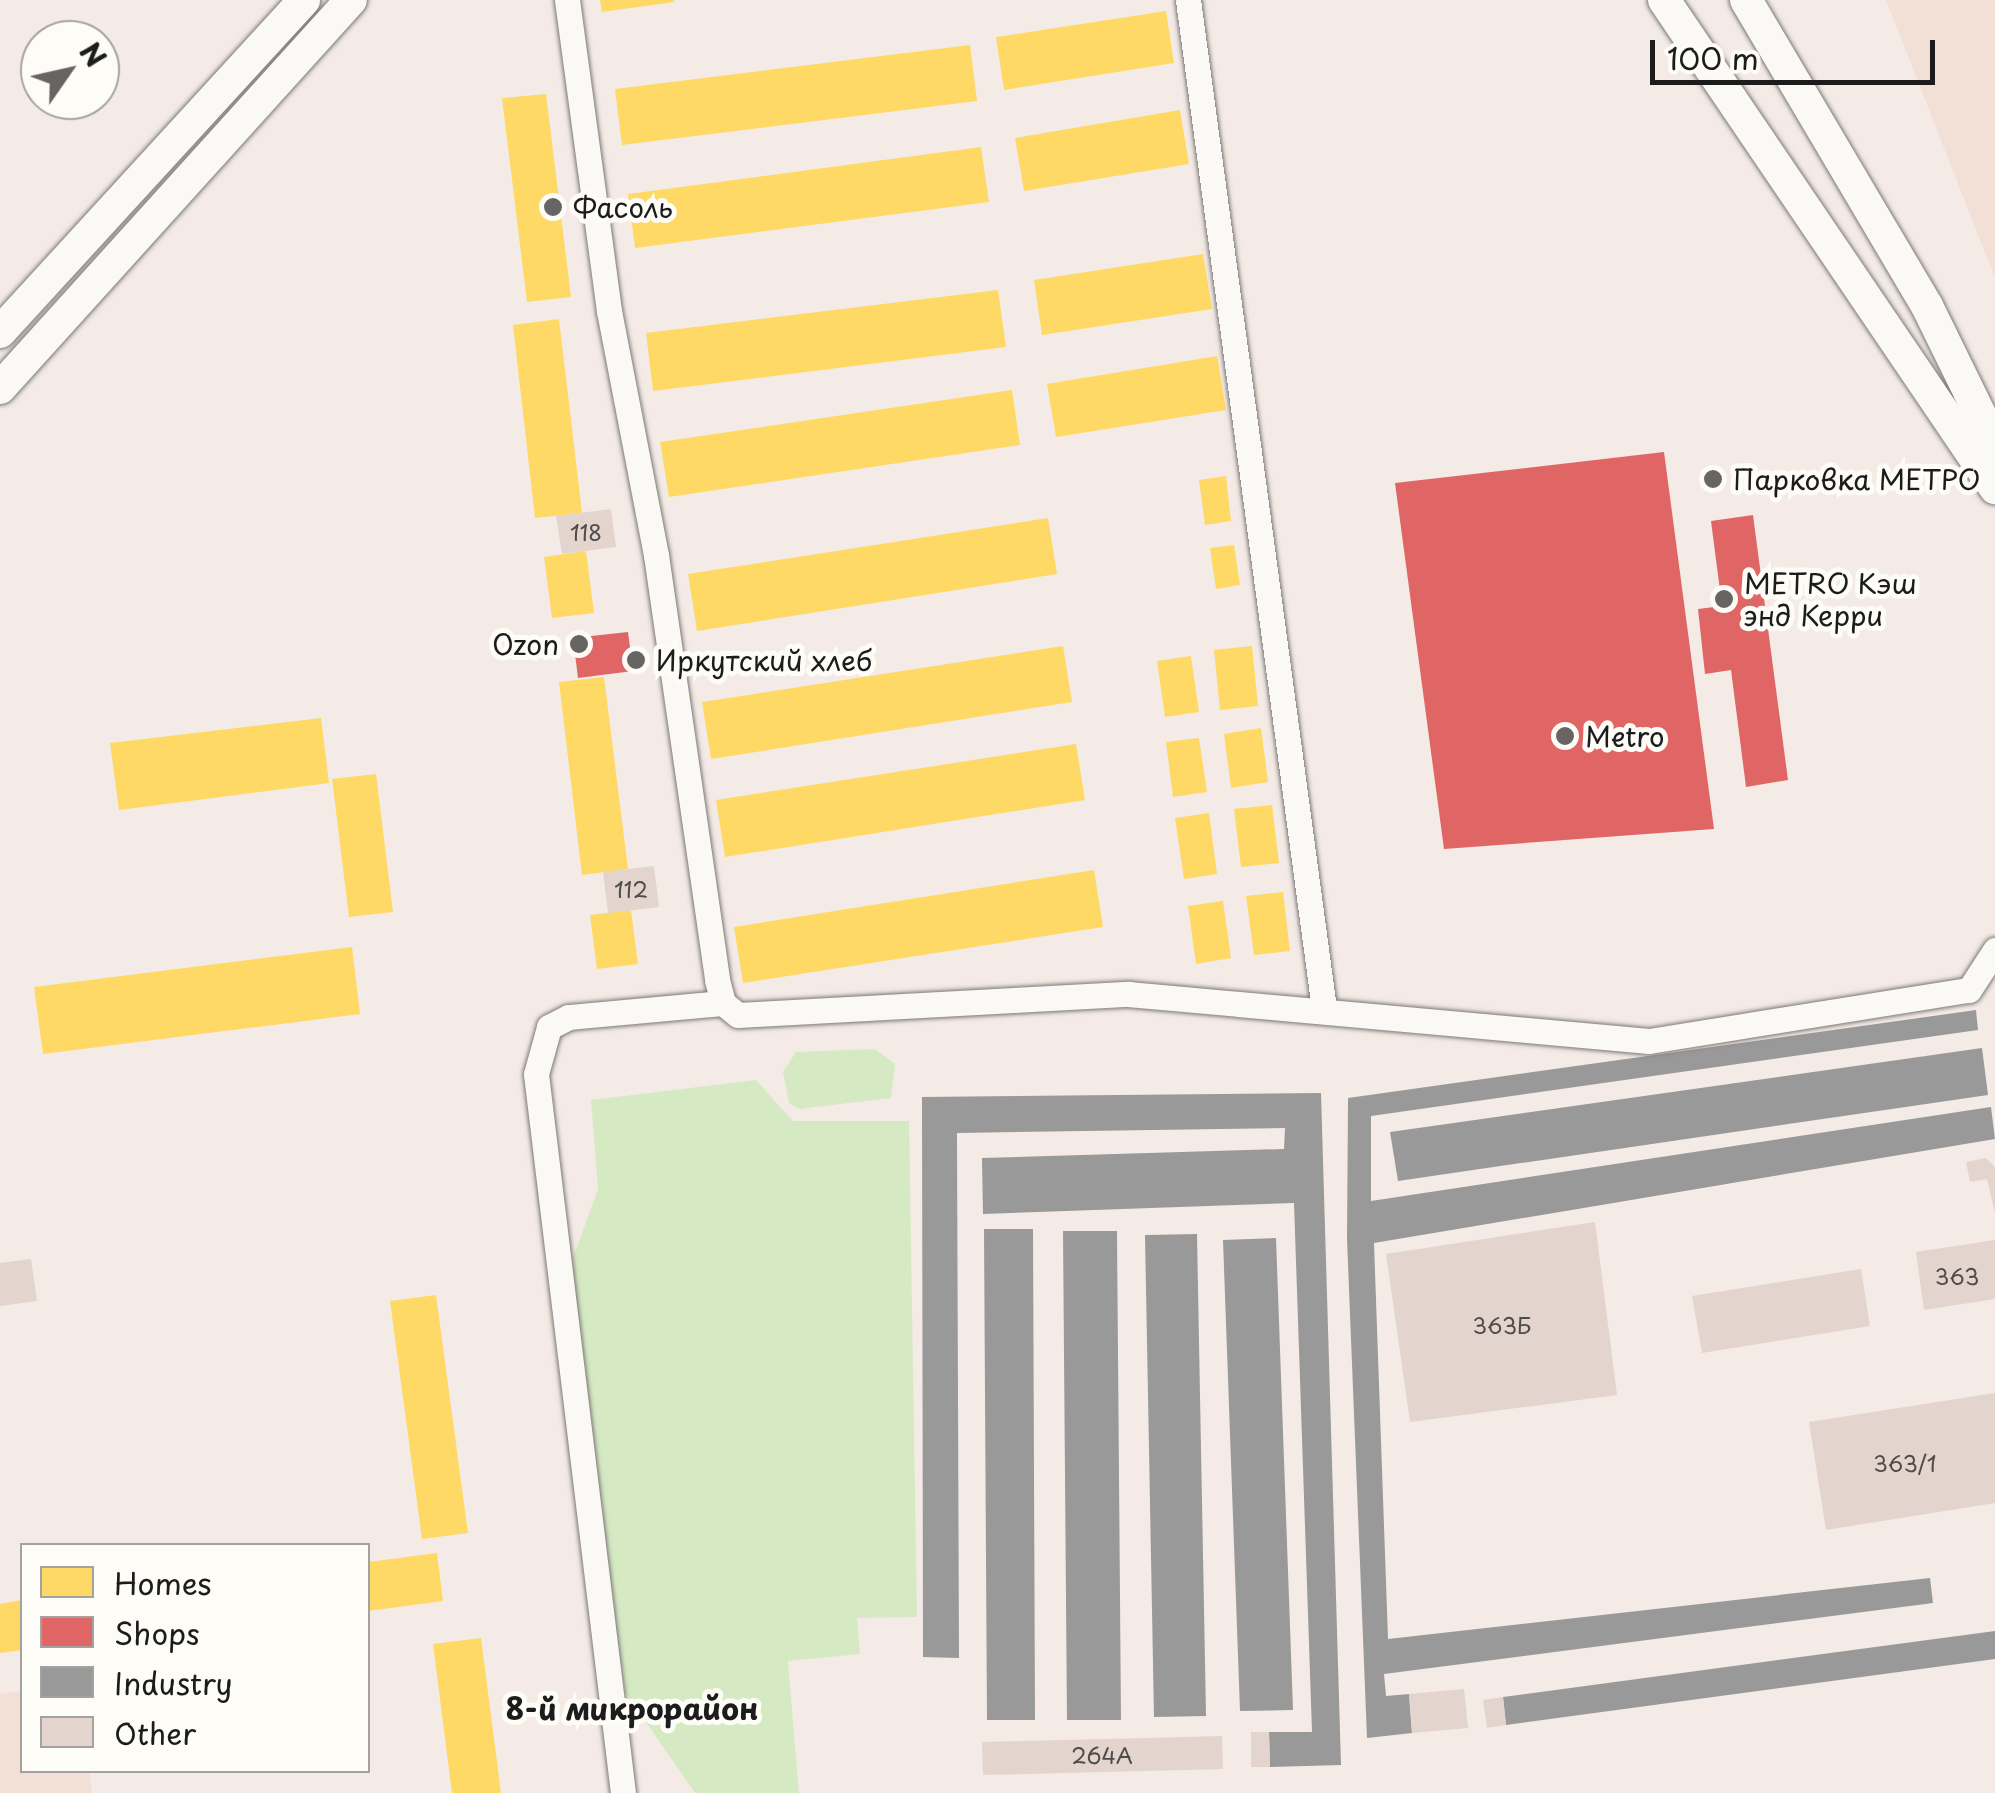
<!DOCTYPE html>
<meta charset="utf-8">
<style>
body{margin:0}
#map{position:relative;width:1995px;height:1793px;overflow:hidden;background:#f4ebe6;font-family:"Playpen Sans",sans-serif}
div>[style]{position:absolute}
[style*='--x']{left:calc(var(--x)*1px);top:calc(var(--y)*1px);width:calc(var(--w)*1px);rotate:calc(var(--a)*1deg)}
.built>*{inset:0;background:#f2dfd6}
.green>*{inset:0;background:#d5eac3}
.homes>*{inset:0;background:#ffd966}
.shops>*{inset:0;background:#e06666}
.industry>*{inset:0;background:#999}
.building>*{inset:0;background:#e3d4ce}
.roads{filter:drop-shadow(0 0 2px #7d7977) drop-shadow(0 0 2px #7d7977)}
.minor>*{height:25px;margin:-12.5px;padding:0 12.5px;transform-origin:12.5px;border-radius:12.5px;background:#faf9f6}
.major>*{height:32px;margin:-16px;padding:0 16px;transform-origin:16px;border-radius:16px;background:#faf9f6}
.dots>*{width:28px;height:28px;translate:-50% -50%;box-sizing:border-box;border:5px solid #fdfcf7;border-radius:50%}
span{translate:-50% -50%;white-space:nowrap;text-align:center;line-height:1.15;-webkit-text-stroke:10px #fdfcf7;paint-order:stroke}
.number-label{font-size:22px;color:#4f4b4a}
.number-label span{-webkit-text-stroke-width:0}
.poi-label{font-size:28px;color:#1c1c1c}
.left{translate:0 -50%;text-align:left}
.right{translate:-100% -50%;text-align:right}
.neighbourhood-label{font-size:30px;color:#1c1c1c;font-weight:700}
.legend{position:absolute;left:20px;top:1543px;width:350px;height:230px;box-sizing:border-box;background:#fdfcf7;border:2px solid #a3a29f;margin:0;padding:12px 18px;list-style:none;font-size:30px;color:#1c1c1c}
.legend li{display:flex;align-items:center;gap:20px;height:50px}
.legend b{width:50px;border:2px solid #a3a29f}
.north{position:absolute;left:20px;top:20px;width:100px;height:100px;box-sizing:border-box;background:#fdfcf7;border:2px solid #a3a29f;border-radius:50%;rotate:56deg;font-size:28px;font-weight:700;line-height:40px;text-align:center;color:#1c1c1c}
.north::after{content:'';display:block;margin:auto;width:35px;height:45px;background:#686463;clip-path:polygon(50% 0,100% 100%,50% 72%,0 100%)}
.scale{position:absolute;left:1650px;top:40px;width:285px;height:45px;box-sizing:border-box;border:5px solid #1c1c1c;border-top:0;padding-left:12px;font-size:30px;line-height:35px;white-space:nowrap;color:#1c1c1c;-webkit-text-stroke:8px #fdfcf7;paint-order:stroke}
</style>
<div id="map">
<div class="built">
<div style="clip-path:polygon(1886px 0,1995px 0,1995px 278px)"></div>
<div style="clip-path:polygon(22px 1691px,22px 1770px,89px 1771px,92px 1793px,0 1793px,0 1694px)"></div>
</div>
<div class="green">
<div style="clip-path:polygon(875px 1049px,895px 1064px,891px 1098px,799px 1109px,789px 1103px,783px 1072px,796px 1052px)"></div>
<div style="clip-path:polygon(756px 1080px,793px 1121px,909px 1121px,917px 1617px,857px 1618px,860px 1654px,788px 1661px,799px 1793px,695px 1793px,625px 1692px,566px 1277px,598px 1189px,591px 1100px)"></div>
</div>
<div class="homes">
<div style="clip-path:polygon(600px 0,674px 0,674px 2px,602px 12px)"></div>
<div style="clip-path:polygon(1166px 11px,1174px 63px,1004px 90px,996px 37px)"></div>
<div style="clip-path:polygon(970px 45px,977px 101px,622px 145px,615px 89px)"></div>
<div style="clip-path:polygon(546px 94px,571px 297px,527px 302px,502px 98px)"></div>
<div style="clip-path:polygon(1180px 110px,1189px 164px,1024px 191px,1015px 138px)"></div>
<div style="clip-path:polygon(981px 147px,989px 202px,635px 248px,628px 194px)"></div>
<div style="clip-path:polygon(1203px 254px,1212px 309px,1042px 335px,1034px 280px)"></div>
<div style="clip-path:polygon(998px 290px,1006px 347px,653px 391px,646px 333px)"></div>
<div style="clip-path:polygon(559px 319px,582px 513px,535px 518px,513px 325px)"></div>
<div style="clip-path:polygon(1217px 356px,1226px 410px,1056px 437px,1047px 384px)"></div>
<div style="clip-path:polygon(1012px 390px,1020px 445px,669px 497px,660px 442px)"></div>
<div style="clip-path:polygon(1226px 476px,1231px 521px,1205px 525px,1199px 480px)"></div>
<div style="clip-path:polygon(1048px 518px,1057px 574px,697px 631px,688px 574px)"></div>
<div style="clip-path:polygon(1234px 545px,1240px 585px,1216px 589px,1210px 548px)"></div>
<div style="clip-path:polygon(586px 551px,594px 613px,552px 618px,544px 557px)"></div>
<div style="clip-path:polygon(1063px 646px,1072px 702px,711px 759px,702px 702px)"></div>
<div style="clip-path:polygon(1252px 646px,1258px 706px,1220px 710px,1214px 650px)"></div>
<div style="clip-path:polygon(1191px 656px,1199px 712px,1165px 717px,1157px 661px)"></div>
<div style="clip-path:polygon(604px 677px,628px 869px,582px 875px,559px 682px)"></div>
<div style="clip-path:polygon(321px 718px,329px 783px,119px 810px,110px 743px)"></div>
<div style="clip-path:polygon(1261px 728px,1268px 782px,1231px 788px,1224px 734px)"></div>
<div style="clip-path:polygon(1199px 738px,1207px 792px,1173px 797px,1166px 742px)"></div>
<div style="clip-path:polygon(1076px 744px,1085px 800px,725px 857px,716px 800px)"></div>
<div style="clip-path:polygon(376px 774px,393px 912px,349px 917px,332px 779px)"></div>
<div style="clip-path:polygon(1272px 805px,1279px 863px,1241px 867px,1234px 809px)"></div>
<div style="clip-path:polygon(1209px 813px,1217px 874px,1184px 879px,1175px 818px)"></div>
<div style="clip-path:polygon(1094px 870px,1103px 927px,743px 983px,734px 927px)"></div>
<div style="clip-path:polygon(1283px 892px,1290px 951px,1254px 955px,1246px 896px)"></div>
<div style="clip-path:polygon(1223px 901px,1231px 958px,1196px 964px,1188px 906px)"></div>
<div style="clip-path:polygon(631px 910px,638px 964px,597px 969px,590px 915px)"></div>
<div style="clip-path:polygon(352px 947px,360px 1014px,43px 1054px,34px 987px)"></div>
<div style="clip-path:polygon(436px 1295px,468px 1533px,422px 1539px,390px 1301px)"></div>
<div style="clip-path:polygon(437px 1553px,443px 1601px,368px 1611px,368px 1562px)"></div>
<div style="clip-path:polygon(22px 1600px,22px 1650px,0 1653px,0 1604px)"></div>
<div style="clip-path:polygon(481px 1638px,501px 1793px,452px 1793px,433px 1644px)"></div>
</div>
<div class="shops">
<div style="clip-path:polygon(1664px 452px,1714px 829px,1444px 849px,1395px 483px)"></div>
<div style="clip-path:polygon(1753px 515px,1788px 780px,1746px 787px,1731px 670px,1705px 674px,1698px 609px,1722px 606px,1711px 521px)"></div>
<div style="clip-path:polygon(628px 632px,633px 671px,578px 678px,573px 638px)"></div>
</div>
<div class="industry">
<div style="clip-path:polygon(1976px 1010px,1978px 1030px,1371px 1116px,1371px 1201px,1991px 1107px,1995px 1139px,1374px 1243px,1388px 1639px,1930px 1578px,1933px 1603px,1384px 1674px,1386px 1696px,1409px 1694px,1412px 1733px,1367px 1738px,1347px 1239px,1348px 1098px)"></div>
<div style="clip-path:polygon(1982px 1048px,1988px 1095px,1398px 1181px,1390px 1132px)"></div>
<div style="clip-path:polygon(1321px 1093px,1341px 1765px,1270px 1767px,1269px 1732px,1312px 1732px,1294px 1203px,983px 1214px,982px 1158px,1284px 1149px,1285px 1128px,957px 1133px,959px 1658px,923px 1657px,922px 1097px)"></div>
<div style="clip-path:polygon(984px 1229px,1033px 1229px,1035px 1720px,987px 1720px)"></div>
<div style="clip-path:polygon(1063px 1231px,1117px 1231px,1121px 1720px,1067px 1720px)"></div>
<div style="clip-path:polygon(1197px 1234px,1206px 1716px,1154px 1717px,1145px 1235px)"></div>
<div style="clip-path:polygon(1276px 1238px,1293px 1710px,1240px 1711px,1223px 1240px)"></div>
<div style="clip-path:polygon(1995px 1631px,1995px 1659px,1506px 1725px,1503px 1697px)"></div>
</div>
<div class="building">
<div style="clip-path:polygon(611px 509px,616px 547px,562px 554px,556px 516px)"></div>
<div style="clip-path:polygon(654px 866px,659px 907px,608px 913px,603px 872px)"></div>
<div style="clip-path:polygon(1986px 1158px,1995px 1167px,1995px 1213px,1987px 1179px,1970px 1182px,1966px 1162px)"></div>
<div style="clip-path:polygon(1595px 1222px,1617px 1395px,1410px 1422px,1386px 1254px)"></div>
<div style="clip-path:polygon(1995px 1240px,1995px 1299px,1924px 1310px,1916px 1252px)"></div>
<div style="clip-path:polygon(31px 1259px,37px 1301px,0 1306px,0 1263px)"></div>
<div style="clip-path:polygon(1861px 1269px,1870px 1326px,1702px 1353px,1692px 1296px)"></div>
<div style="clip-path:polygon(1995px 1393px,1995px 1503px,1826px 1530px,1809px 1422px)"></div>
<div style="clip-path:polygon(1464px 1689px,1468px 1728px,1412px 1733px,1409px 1694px)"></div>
<div style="clip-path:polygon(1503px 1697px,1506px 1725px,1487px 1728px,1483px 1700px)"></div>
<div style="clip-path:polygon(1251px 1732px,1269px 1732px,1270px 1767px,1251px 1767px)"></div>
<div style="clip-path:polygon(1222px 1736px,1223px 1769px,983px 1775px,982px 1742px)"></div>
</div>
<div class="roads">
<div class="minor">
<div style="--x:567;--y:0;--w:314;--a:82.3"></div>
<div style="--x:609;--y:311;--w:248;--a:79.1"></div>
<div style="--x:656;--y:555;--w:429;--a:81.8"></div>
<div style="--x:717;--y:980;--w:24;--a:75"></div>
<div style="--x:723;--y:1003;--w:19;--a:39"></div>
<div style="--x:738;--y:1015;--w:391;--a:-3.1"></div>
<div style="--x:1128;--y:994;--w:523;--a:5.15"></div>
<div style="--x:1649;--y:1041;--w:324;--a:-9.1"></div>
<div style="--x:1969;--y:990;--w:48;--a:-57"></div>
<div style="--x:1188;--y:0;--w:1017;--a:82.32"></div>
<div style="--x:623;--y:1793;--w:724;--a:-96.9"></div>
<div style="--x:536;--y:1074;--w:49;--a:-74.5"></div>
<div style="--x:549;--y:1027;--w:22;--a:-27"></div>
<div style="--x:569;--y:1017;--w:155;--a:-5.2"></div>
</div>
<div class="major">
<div style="--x:1664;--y:0;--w:590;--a:55.85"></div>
<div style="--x:1746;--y:0;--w:356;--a:59.4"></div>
<div style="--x:1927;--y:306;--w:155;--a:63.9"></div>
<div style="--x:0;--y:332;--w:450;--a:-47.5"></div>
<div style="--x:0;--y:388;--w:523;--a:-47.87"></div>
</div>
</div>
<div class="dots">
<div style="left:553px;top:207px;background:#686463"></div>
<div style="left:1713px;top:479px;background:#686463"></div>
<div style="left:1724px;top:599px;background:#686463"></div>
<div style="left:579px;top:644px;background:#686463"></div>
<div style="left:636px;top:660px;background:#686463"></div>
<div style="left:1565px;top:736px;background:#686463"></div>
</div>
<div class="number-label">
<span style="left:586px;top:532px">118</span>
<span style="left:631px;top:889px">112</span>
<span style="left:1957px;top:1276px">363</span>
<span style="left:1502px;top:1325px">363Б</span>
<span style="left:1905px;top:1463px">363/1</span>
<span style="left:1102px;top:1755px">264А</span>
</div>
<div class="poi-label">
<span class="left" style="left:573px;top:207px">Фасоль</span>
<span class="left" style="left:1733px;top:479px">Парковка МЕТРО</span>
<span class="left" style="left:1744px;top:599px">METRO Кэш<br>энд Керри</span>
<span class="right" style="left:559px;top:644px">Ozon</span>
<span class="left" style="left:656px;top:660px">Иркутский хлеб</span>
<span class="left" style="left:1585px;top:736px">Metro</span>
</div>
<div class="neighbourhood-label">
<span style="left:632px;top:1708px">8-й микрорайон</span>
</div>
<ul class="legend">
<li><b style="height:28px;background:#ffd966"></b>Homes</li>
<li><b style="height:28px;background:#e06666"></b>Shops</li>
<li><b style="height:28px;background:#999"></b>Industry</li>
<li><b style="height:28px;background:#e3d4ce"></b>Other</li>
</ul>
<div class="north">N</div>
<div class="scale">100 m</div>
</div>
